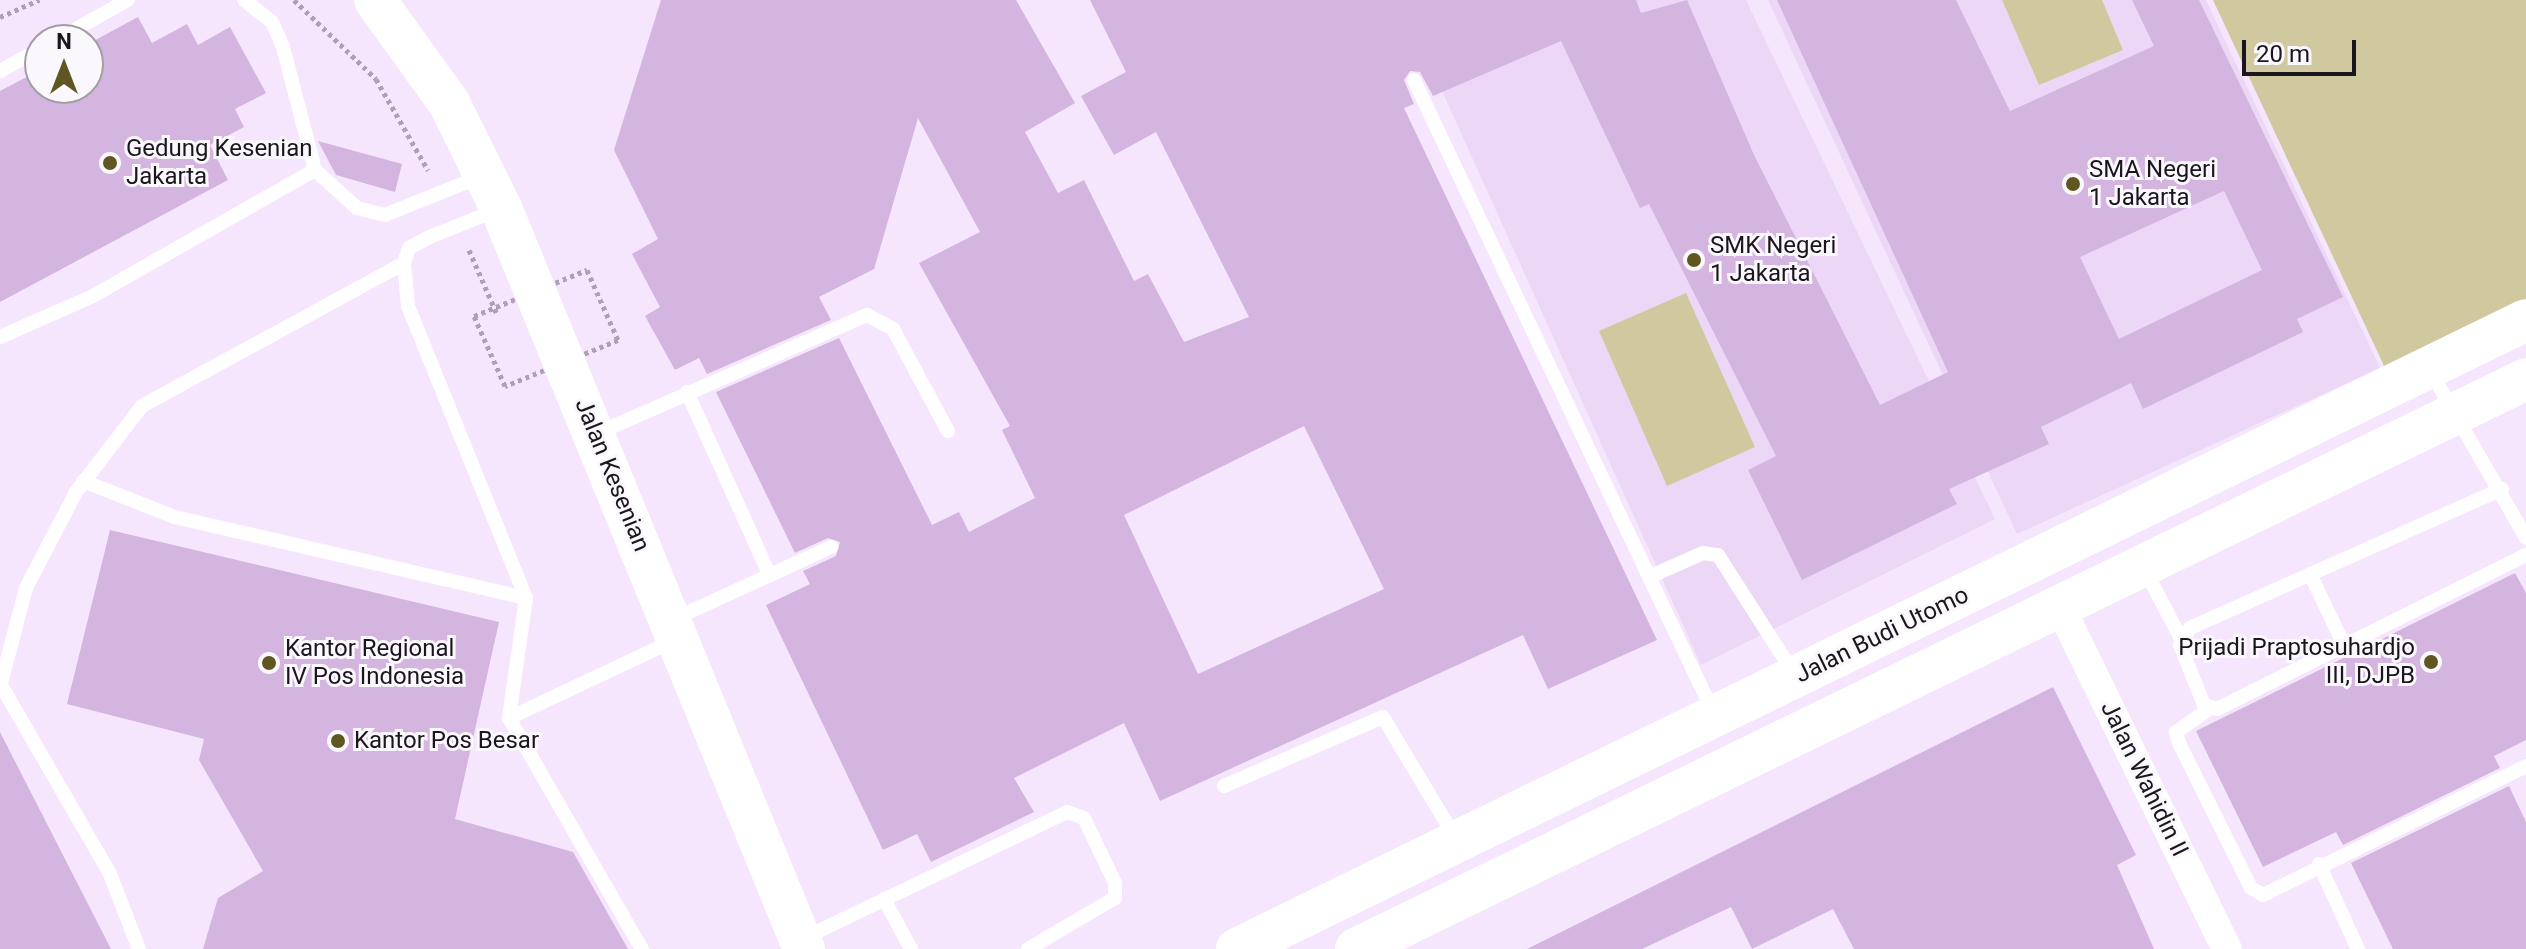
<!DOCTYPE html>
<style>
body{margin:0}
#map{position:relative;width:2526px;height:949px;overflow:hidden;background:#f5e6fd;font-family:Roboto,sans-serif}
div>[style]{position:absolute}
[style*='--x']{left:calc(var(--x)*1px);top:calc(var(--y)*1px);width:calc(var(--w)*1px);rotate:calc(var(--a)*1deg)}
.built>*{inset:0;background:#ecd8f6}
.green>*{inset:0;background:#d0c99f}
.building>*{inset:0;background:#d3b5e0}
.path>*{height:5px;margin-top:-2.5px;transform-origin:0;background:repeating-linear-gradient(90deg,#aca0b2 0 4px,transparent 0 8px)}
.lane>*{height:14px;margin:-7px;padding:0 7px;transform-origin:7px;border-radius:7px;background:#fff}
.street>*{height:30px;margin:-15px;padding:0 15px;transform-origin:15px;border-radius:15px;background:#fff}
.secondary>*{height:42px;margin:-21px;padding:0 21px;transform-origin:21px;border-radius:21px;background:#fff}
.dots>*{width:22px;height:22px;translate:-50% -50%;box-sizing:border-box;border:4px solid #fbf8fd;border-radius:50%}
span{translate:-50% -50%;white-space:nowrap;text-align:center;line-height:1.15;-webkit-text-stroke:6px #fbf8fd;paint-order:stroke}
.poi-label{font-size:24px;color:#1b161d}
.left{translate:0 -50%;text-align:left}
.right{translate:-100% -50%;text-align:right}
.street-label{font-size:24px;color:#1b161d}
.north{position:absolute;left:24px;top:24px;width:80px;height:80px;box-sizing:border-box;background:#fbf8fd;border:2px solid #a19ea3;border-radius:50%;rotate:0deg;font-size:22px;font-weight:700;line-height:32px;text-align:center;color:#1b161d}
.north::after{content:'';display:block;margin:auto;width:28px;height:36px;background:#605622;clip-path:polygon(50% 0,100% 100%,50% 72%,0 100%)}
.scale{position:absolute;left:2242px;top:40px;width:114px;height:36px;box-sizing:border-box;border:4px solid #1b161d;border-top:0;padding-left:10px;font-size:24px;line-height:28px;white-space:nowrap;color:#1b161d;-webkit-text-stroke:6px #fbf8fd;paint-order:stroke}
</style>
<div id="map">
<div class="built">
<div style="clip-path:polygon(1401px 0,1746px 0,1995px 519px,1701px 665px)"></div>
<div style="clip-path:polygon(1768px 0,2206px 0,2380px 368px,2017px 534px)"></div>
</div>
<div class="green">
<div style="clip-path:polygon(2002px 0,2102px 0,2123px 50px,2039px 85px)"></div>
<div style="clip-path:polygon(2213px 0,2526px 0,2526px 320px,2393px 385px)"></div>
<div style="clip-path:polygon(1686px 293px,1755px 447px,1667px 486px,1599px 331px)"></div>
</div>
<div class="building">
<div style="clip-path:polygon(evenodd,661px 0,1016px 0,1075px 103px,1025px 132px,1058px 193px,1084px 180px,1134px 281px,1148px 274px,1184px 342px,1249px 317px,1156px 132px,1114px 155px,1081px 96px,1126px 72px,1090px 0,1636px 0,1641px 13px,1687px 0,1754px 155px,1880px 405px,1948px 372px,1777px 0,1956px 0,2010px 111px,2154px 46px,2132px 0,2199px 0,2343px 297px,2297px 319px,2303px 332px,2143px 409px,2131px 383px,2041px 427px,2049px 444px,1949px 489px,1957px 504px,1802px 580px,1748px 470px,1776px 456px,1649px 204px,1640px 208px,1561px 41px,1433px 96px,1420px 72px,1410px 71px,1404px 80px,1414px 104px,1404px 108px,1657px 640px,1548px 689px,1523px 635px,1160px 801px,1124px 723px,1014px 778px,1034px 812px,931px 862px,917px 834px,883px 850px,766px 605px,810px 584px,803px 571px,836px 556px,840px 542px,828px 538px,795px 553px,716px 392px,839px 338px,932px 525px,959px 512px,969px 532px,1035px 498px,1002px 430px,1010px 426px,919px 263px,980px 232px,918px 118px,874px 269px,819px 297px,831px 320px,707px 374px,699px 358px,675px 370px,645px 316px,660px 307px,632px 254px,658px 239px,614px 150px,661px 0,2224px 191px,2262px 270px,2119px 339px,2080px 257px,2224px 191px,661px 0,1304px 426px,1384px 589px,1198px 674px,1124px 515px,1304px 426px)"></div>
<div style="clip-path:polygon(138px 17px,152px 43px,187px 24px,198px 45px,230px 27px,266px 93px,235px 109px,244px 127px,210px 145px,228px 180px,0 302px,0 91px,40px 70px,40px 88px,88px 88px,88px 44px)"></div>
<div style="clip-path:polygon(318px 141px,402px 164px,395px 192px,336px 175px)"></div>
<div style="clip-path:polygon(110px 530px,499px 622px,455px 819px,573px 852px,628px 949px,203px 949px,218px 898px,263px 871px,199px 760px,204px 739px,67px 704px)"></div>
<div style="clip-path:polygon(2515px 573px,2526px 593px,2526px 740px,2494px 756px,2500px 768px,2343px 845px,2336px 832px,2263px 867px,2196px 731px)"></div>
<div style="clip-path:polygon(2053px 687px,2136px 855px,2117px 865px,2154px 949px,1854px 949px,1833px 909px,1752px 949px,1731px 907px,1642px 949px,1527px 949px)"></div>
<div style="clip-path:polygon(0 732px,111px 949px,0 949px)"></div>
<div style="clip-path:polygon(2509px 786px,2526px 822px,2526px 949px,2393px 949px,2351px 863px)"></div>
</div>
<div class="path">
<div style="--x:294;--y:0;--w:114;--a:43.9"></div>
<div style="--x:376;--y:79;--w:105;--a:60.3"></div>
<div style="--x:0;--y:17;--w:43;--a:-23.6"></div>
<div style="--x:469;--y:250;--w:70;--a:66.4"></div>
<div style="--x:587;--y:270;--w:77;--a:66.1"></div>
<div style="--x:618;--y:340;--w:122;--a:157.8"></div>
<div style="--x:505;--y:386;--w:77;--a:-113.9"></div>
<div style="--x:474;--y:316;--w:122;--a:-22.2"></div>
</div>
<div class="lane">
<div style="--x:244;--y:0;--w:36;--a:38"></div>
<div style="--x:272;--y:22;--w:27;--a:66"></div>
<div style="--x:283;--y:47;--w:127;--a:75.4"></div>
<div style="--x:56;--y:40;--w:82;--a:-29.1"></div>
<div style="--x:0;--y:71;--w:46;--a:-28.8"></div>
<div style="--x:1414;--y:80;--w:699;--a:64.68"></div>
<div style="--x:404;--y:263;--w:43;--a:84.7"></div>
<div style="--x:408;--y:306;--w:315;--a:68"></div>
<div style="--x:526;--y:598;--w:121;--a:98.1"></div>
<div style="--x:509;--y:718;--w:267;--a:60.1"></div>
<div style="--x:0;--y:337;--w:102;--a:-23.8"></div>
<div style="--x:93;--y:296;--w:255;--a:-29.6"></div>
<div style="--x:315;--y:170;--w:57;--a:42.1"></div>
<div style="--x:357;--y:208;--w:29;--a:14"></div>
<div style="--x:385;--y:215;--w:105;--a:-21.9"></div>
<div style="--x:2431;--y:372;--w:191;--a:60.2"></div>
<div style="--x:687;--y:392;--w:200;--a:65.7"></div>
<div style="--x:598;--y:433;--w:294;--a:-23.7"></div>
<div style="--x:867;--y:315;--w:30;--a:28"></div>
<div style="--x:893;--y:329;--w:116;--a:61.7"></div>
<div style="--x:83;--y:481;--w:99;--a:21.4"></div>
<div style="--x:175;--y:517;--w:360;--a:13"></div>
<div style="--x:2502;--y:489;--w:342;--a:156"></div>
<div style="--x:2190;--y:628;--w:20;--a:120"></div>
<div style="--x:2180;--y:645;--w:65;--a:68.2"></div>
<div style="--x:2204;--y:705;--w:14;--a:17"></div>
<div style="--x:2217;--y:709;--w:345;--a:-26.5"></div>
<div style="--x:2145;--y:570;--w:76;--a:62.4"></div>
<div style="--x:2310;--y:574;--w:81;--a:64.4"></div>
<div style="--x:1649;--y:577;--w:59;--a:-24"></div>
<div style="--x:1703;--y:553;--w:15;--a:8"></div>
<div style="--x:1718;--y:555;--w:141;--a:57.4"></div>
<div style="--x:674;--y:619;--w:173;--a:-24.6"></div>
<div style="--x:1;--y:685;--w:218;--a:60"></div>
<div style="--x:110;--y:874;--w:80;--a:68.9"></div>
<div style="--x:0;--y:687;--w:102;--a:-75.3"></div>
<div style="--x:26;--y:588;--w:108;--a:-62.5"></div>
<div style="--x:76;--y:492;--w:108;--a:-52.5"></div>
<div style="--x:142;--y:406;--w:298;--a:-28.6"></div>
<div style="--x:404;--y:263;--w:16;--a:-72"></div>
<div style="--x:409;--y:248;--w:26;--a:-28"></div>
<div style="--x:432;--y:236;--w:72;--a:-21.9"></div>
<div style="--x:2209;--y:709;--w:40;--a:145.1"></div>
<div style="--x:2176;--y:732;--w:11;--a:75"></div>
<div style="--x:2179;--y:743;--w:162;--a:63.6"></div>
<div style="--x:2251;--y:888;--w:14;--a:30"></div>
<div style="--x:2263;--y:895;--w:293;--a:-26.1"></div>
<div style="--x:509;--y:718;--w:183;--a:-25.2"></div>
<div style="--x:1224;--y:786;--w:173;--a:-23.5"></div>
<div style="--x:1383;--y:717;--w:142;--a:59.1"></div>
<div style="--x:2319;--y:864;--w:94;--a:65.4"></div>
<div style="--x:884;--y:899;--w:57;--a:61.6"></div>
<div style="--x:802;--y:939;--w:294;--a:-25.6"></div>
<div style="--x:1067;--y:812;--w:18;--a:19"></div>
<div style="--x:1084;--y:818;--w:72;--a:64.5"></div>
<div style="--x:1115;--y:883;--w:15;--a:90"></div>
<div style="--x:1115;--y:898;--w:101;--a:149.6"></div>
</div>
<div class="street">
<div style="--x:2061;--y:609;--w:378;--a:64"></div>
</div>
<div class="secondary">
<div style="--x:375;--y:0;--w:127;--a:54.3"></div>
<div style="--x:449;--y:103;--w:117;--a:63.7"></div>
<div style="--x:501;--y:208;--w:801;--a:67.76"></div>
<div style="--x:1237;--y:949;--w:1434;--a:-26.01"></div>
<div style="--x:1356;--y:949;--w:1301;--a:-25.97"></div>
</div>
<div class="dots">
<div style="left:110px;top:163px;background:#605622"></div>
<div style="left:2073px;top:184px;background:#605622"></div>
<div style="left:1694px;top:260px;background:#605622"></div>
<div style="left:2431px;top:662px;background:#605622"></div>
<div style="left:269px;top:663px;background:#605622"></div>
<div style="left:338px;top:741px;background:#605622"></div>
</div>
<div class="poi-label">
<span class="left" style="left:126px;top:163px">Gedung Kesenian<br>Jakarta</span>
<span class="left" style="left:2089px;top:184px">SMA Negeri<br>1 Jakarta</span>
<span class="left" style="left:1710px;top:260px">SMK Negeri<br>1 Jakarta</span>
<span class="right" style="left:2415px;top:662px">Prijadi Praptosuhardjo<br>III, DJPB</span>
<span class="left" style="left:285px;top:663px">Kantor Regional<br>IV Pos Indonesia</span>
<span class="left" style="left:354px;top:741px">Kantor Pos Besar</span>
</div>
<div class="street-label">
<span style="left:612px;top:475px;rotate:68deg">Jalan Kesenian</span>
<span style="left:1882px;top:635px;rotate:-26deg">Jalan Budi Utomo</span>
<span style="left:2144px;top:779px;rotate:64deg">Jalan Wahidin II</span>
</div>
<div class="north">N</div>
<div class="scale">20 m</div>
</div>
